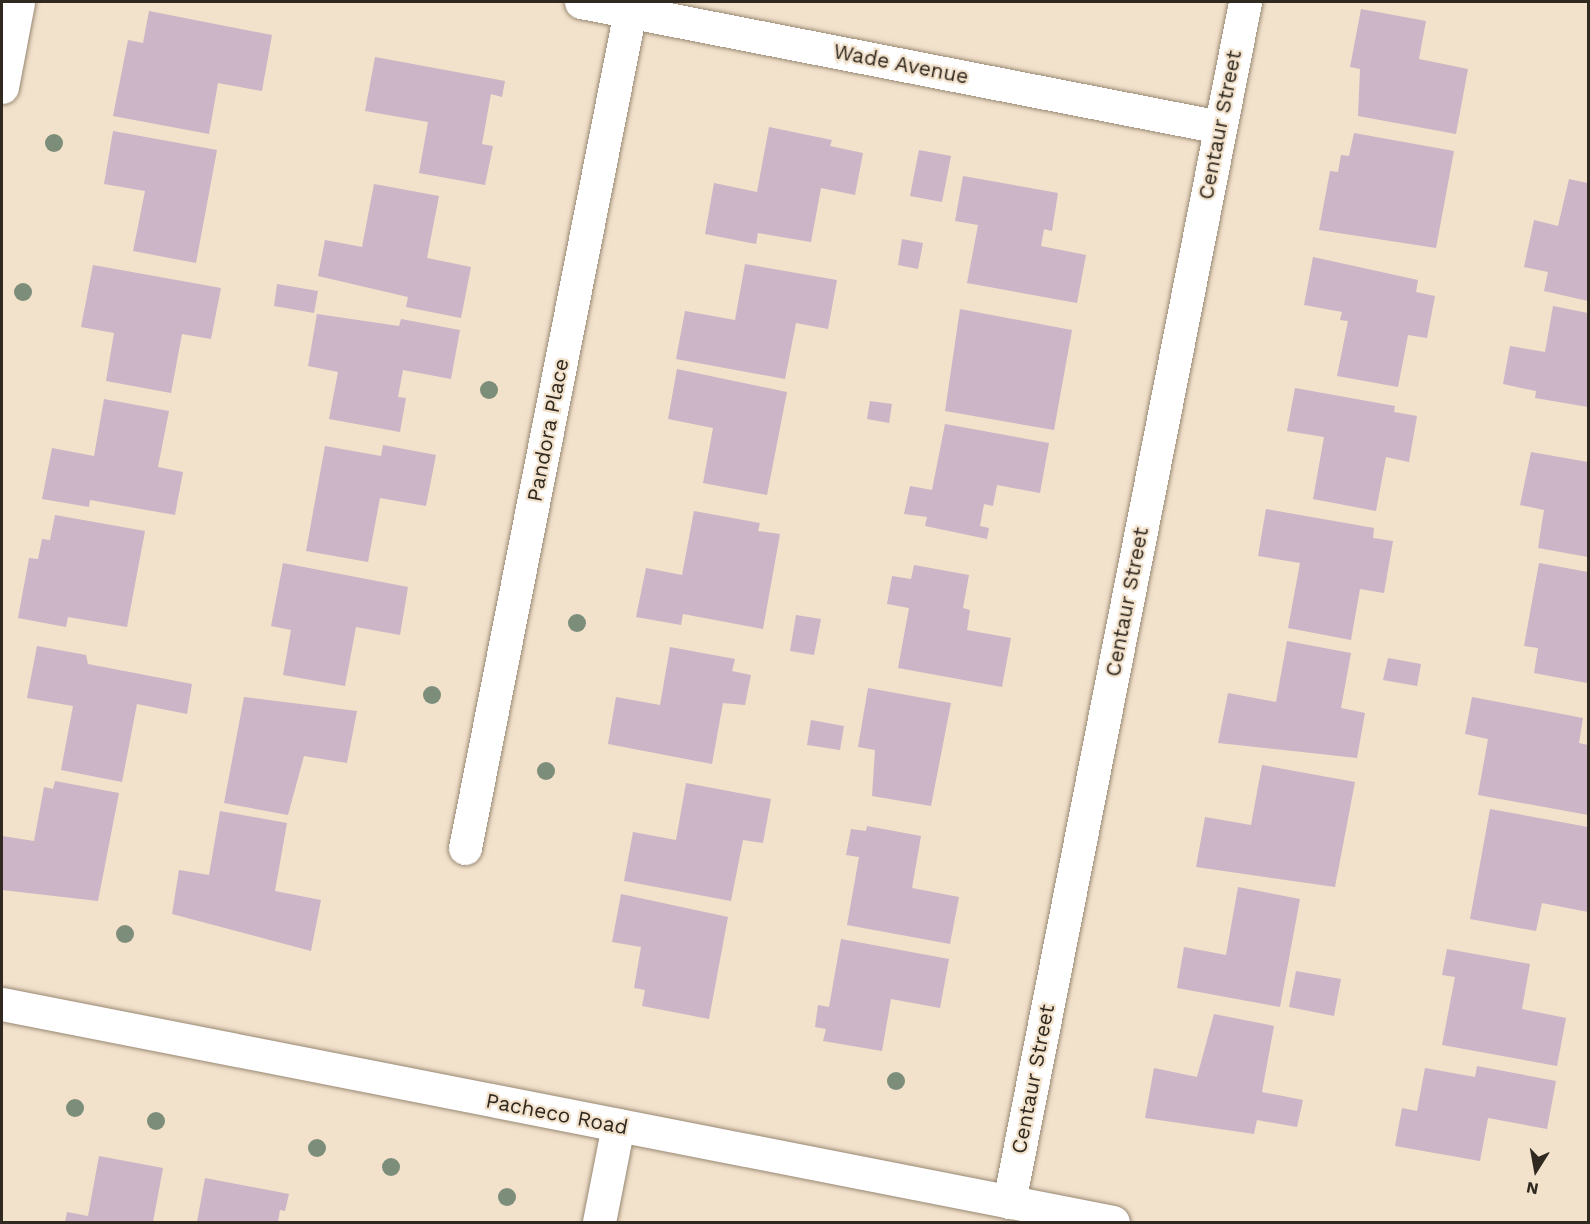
<!DOCTYPE html>
<style>
body{margin:0}
#map{position:relative;width:1590px;height:1224px;overflow:hidden;background:#f2e1cb;font-family:"Work Sans",sans-serif}
div>[style]{position:absolute}
[style*='--x']{left:calc(var(--x)*1px);top:calc(var(--y)*1px);width:calc(var(--w)*1px);rotate:calc(var(--a)*1deg)}
.building>*{inset:0;background:#ccb5c6}
.roads{filter:drop-shadow(0 0 2px #988874) drop-shadow(0 0 2px #988874)}
.minor>*{height:33px;margin:-16.5px;padding:0 16.5px;transform-origin:16.5px;border-radius:16.5px;background:#fff}
.trees>*{width:18px;height:18px;margin:-9px;border-radius:50%;background:#7c8d79}
span{translate:-50% -50%;white-space:nowrap;text-align:center;line-height:1.15;-webkit-text-stroke:4.5px #f2e1cb;paint-order:stroke}
.street-label{font-size:21px;color:#2f2920}
.frame{position:absolute;inset:0;border:3px solid #2f2920;pointer-events:none}
.north{position:absolute;left:1506px;top:1140px;width:60px;height:60px;-webkit-text-stroke:4px #f2e1cb;paint-order:stroke;rotate:191deg;font-size:16px;font-weight:700;line-height:24px;text-align:center;color:#2f2920}
.north::after{content:'';display:block;margin:auto;width:21px;height:27px;background:#2f2920;clip-path:polygon(50% 0,100% 100%,50% 72%,0 100%)}
</style>
<div id="map">
<div class="building">
<div style="clip-path:polygon(1361px 9px,1426px 21px,1419px 59px,1468px 69px,1456px 134px,1358px 116px,1360px 69px,1350px 67px)"></div>
<div style="clip-path:polygon(149px 11px,272px 35px,262px 91px,218px 83px,209px 134px,113px 116px,128px 40px,143px 43px)"></div>
<div style="clip-path:polygon(375px 57px,505px 81px,502px 97px,491px 94px,482px 144px,493px 146px,485px 185px,419px 173px,428px 122px,365px 111px)"></div>
<div style="clip-path:polygon(769px 127px,832px 140px,830px 146px,863px 153px,855px 195px,821px 188px,811px 242px,758px 233px,756px 244px,705px 234px,714px 183px,757px 192px)"></div>
<div style="clip-path:polygon(113px 131px,217px 150px,196px 263px,133px 251px,145px 191px,104px 184px)"></div>
<div style="clip-path:polygon(1354px 133px,1454px 151px,1436px 248px,1319px 230px,1330px 171px,1338px 172px,1341px 155px,1349px 156px)"></div>
<div style="clip-path:polygon(919px 150px,951px 156px,942px 202px,910px 196px)"></div>
<div style="clip-path:polygon(963px 176px,1058px 193px,1052px 231px,1044px 229px,1041px 246px,1086px 255px,1077px 303px,967px 283px,978px 225px,955px 221px)"></div>
<div style="clip-path:polygon(1569px 179px,1588px 183px,1588px 301px,1544px 291px,1548px 272px,1524px 267px,1534px 220px,1558px 226px)"></div>
<div style="clip-path:polygon(374px 184px,439px 196px,427px 258px,471px 267px,461px 318px,406px 307px,408px 297px,318px 276px,325px 240px,362px 247px)"></div>
<div style="clip-path:polygon(902px 239px,923px 243px,918px 269px,898px 265px)"></div>
<div style="clip-path:polygon(1313px 257px,1418px 280px,1416px 292px,1435px 296px,1427px 338px,1408px 335px,1398px 387px,1337px 376px,1348px 321px,1340px 320px,1342px 312px,1304px 305px)"></div>
<div style="clip-path:polygon(745px 264px,837px 280px,828px 329px,796px 323px,785px 379px,676px 359px,685px 311px,735px 320px)"></div>
<div style="clip-path:polygon(93px 265px,221px 288px,211px 339px,182px 334px,171px 393px,106px 381px,114px 333px,81px 327px)"></div>
<div style="clip-path:polygon(277px 284px,318px 291px,314px 313px,274px 306px)"></div>
<div style="clip-path:polygon(1553px 306px,1588px 313px,1588px 407px,1535px 398px,1536px 391px,1503px 384px,1510px 346px,1545px 352px)"></div>
<div style="clip-path:polygon(960px 309px,1072px 330px,1054px 430px,945px 411px)"></div>
<div style="clip-path:polygon(317px 314px,399px 326px,401px 319px,460px 330px,451px 379px,403px 370px,398px 397px,406px 398px,400px 432px,329px 419px,338px 372px,308px 366px)"></div>
<div style="clip-path:polygon(677px 369px,787px 392px,767px 495px,703px 483px,713px 428px,668px 419px)"></div>
<div style="clip-path:polygon(1295px 388px,1395px 406px,1394px 412px,1417px 416px,1409px 462px,1386px 457px,1376px 511px,1313px 499px,1324px 437px,1287px 431px)"></div>
<div style="clip-path:polygon(104px 399px,169px 411px,158px 467px,183px 472px,175px 515px,90px 500px,89px 507px,42px 499px,52px 448px,94px 456px)"></div>
<div style="clip-path:polygon(870px 401px,892px 404px,889px 423px,867px 419px)"></div>
<div style="clip-path:polygon(945px 424px,1049px 443px,1040px 493px,997px 485px,993px 506px,984px 504px,980px 526px,989px 528px,987px 539px,925px 526px,927px 517px,904px 514px,910px 486px,932px 490px)"></div>
<div style="clip-path:polygon(383px 445px,436px 455px,426px 506px,380px 498px,368px 562px,306px 551px,325px 446px,381px 456px)"></div>
<div style="clip-path:polygon(1531px 452px,1588px 462px,1588px 557px,1538px 548px,1544px 510px,1520px 505px)"></div>
<div style="clip-path:polygon(1266px 509px,1374px 528px,1373px 538px,1393px 541px,1384px 593px,1360px 589px,1351px 640px,1288px 628px,1300px 563px,1258px 556px)"></div>
<div style="clip-path:polygon(694px 511px,760px 523px,758px 531px,780px 534px,763px 629px,683px 614px,681px 625px,636px 617px,646px 568px,682px 575px)"></div>
<div style="clip-path:polygon(55px 515px,145px 531px,127px 627px,68px 617px,66px 627px,18px 618px,29px 558px,38px 559px,42px 539px,50px 540px)"></div>
<div style="clip-path:polygon(283px 563px,408px 587px,400px 635px,356px 627px,345px 686px,283px 675px,291px 630px,271px 626px)"></div>
<div style="clip-path:polygon(1539px 563px,1588px 572px,1587px 683px,1534px 673px,1538px 648px,1524px 646px)"></div>
<div style="clip-path:polygon(914px 565px,969px 575px,963px 608px,970px 610px,967px 630px,1011px 638px,1002px 687px,898px 668px,909px 608px,887px 604px,892px 576px,911px 579px)"></div>
<div style="clip-path:polygon(796px 615px,821px 619px,814px 655px,790px 651px)"></div>
<div style="clip-path:polygon(1287px 641px,1351px 653px,1341px 708px,1365px 713px,1357px 758px,1218px 743px,1228px 693px,1276px 702px)"></div>
<div style="clip-path:polygon(37px 646px,86px 655px,88px 664px,192px 684px,187px 714px,137px 704px,122px 782px,61px 770px,73px 706px,27px 698px)"></div>
<div style="clip-path:polygon(670px 647px,735px 659px,732px 671px,751px 675px,745px 705px,723px 703px,712px 764px,608px 744px,616px 697px,660px 705px)"></div>
<div style="clip-path:polygon(1388px 658px,1421px 664px,1417px 686px,1383px 680px)"></div>
<div style="clip-path:polygon(868px 688px,951px 703px,931px 806px,872px 796px,875px 750px,858px 747px)"></div>
<div style="clip-path:polygon(244px 697px,357px 711px,347px 763px,304px 756px,288px 815px,224px 803px)"></div>
<div style="clip-path:polygon(1472px 697px,1583px 718px,1579px 743px,1588px 745px,1588px 815px,1478px 795px,1488px 739px,1465px 734px)"></div>
<div style="clip-path:polygon(811px 720px,844px 726px,840px 750px,807px 745px)"></div>
<div style="clip-path:polygon(1262px 765px,1355px 782px,1335px 887px,1196px 867px,1205px 817px,1251px 825px)"></div>
<div style="clip-path:polygon(55px 781px,119px 793px,98px 901px,2px 890px,2px 836px,34px 841px,44px 787px,53px 789px)"></div>
<div style="clip-path:polygon(686px 783px,771px 799px,763px 843px,743px 840px,731px 901px,624px 881px,633px 832px,676px 840px)"></div>
<div style="clip-path:polygon(1490px 809px,1588px 827px,1588px 912px,1542px 903px,1536px 931px,1470px 919px)"></div>
<div style="clip-path:polygon(220px 811px,287px 823px,275px 891px,321px 900px,311px 951px,172px 914px,179px 870px,209px 875px)"></div>
<div style="clip-path:polygon(867px 826px,921px 836px,912px 888px,959px 897px,950px 944px,847px 925px,859px 857px,846px 855px,851px 829px,866px 831px)"></div>
<div style="clip-path:polygon(1238px 887px,1300px 899px,1280px 1007px,1177px 988px,1184px 947px,1226px 955px)"></div>
<div style="clip-path:polygon(621px 894px,728px 917px,709px 1019px,642px 1006px,645px 990px,634px 988px,641px 947px,612px 942px)"></div>
<div style="clip-path:polygon(841px 939px,949px 959px,940px 1008px,891px 999px,882px 1051px,823px 1041px,826px 1029px,815px 1027px,818px 1005px,829px 1007px)"></div>
<div style="clip-path:polygon(1447px 949px,1530px 964px,1522px 1009px,1566px 1018px,1557px 1066px,1442px 1045px,1455px 977px,1442px 975px)"></div>
<div style="clip-path:polygon(1296px 971px,1341px 979px,1334px 1016px,1289px 1007px)"></div>
<div style="clip-path:polygon(1214px 1014px,1274px 1026px,1262px 1092px,1303px 1100px,1297px 1127px,1257px 1120px,1254px 1134px,1145px 1118px,1154px 1068px,1197px 1077px)"></div>
<div style="clip-path:polygon(1477px 1066px,1556px 1081px,1547px 1129px,1488px 1118px,1480px 1161px,1395px 1146px,1402px 1108px,1417px 1111px,1425px 1068px,1475px 1077px)"></div>
<div style="clip-path:polygon(99px 1156px,163px 1168px,153px 1222px,65px 1222px,67px 1212px,88px 1216px)"></div>
<div style="clip-path:polygon(205px 1178px,289px 1194px,285px 1211px,280px 1210px,278px 1222px,197px 1222px)"></div>
</div>
<div class="roads">
<div class="minor">
<div style="--x:581;--y:2;--w:651;--a:11.07"></div>
<div style="--x:2;--y:87;--w:86;--a:-79.3"></div>
<div style="--x:465;--y:848;--w:853;--a:-78.85"></div>
<div style="--x:2;--y:1004;--w:1132;--a:11.1"></div>
<div style="--x:1009;--y:1202;--w:1223;--a:-78.87"></div>
<div style="--x:599;--y:1222;--w:99;--a:-78.9"></div>
</div>
</div>
<div class="trees">
<div style="left:54px;top:143px"></div>
<div style="left:23px;top:292px"></div>
<div style="left:489px;top:390px"></div>
<div style="left:577px;top:623px"></div>
<div style="left:432px;top:695px"></div>
<div style="left:546px;top:771px"></div>
<div style="left:125px;top:934px"></div>
<div style="left:896px;top:1081px"></div>
<div style="left:75px;top:1108px"></div>
<div style="left:156px;top:1121px"></div>
<div style="left:317px;top:1148px"></div>
<div style="left:391px;top:1167px"></div>
<div style="left:507px;top:1197px"></div>
</div>
<div class="street-label">
<span style="left:901px;top:64px;rotate:11deg">Wade Avenue</span>
<span style="left:1220px;top:125px;rotate:-79deg">Centaur Street</span>
<span style="left:548px;top:430px;rotate:-79deg">Pandora Place</span>
<span style="left:1127px;top:602px;rotate:-79deg">Centaur Street</span>
<span style="left:1033px;top:1079px;rotate:-79deg">Centaur Street</span>
<span style="left:557px;top:1114px;rotate:11deg">Pacheco Road</span>
</div>
<div class="frame"></div>
<div class="north">N</div>
</div>
